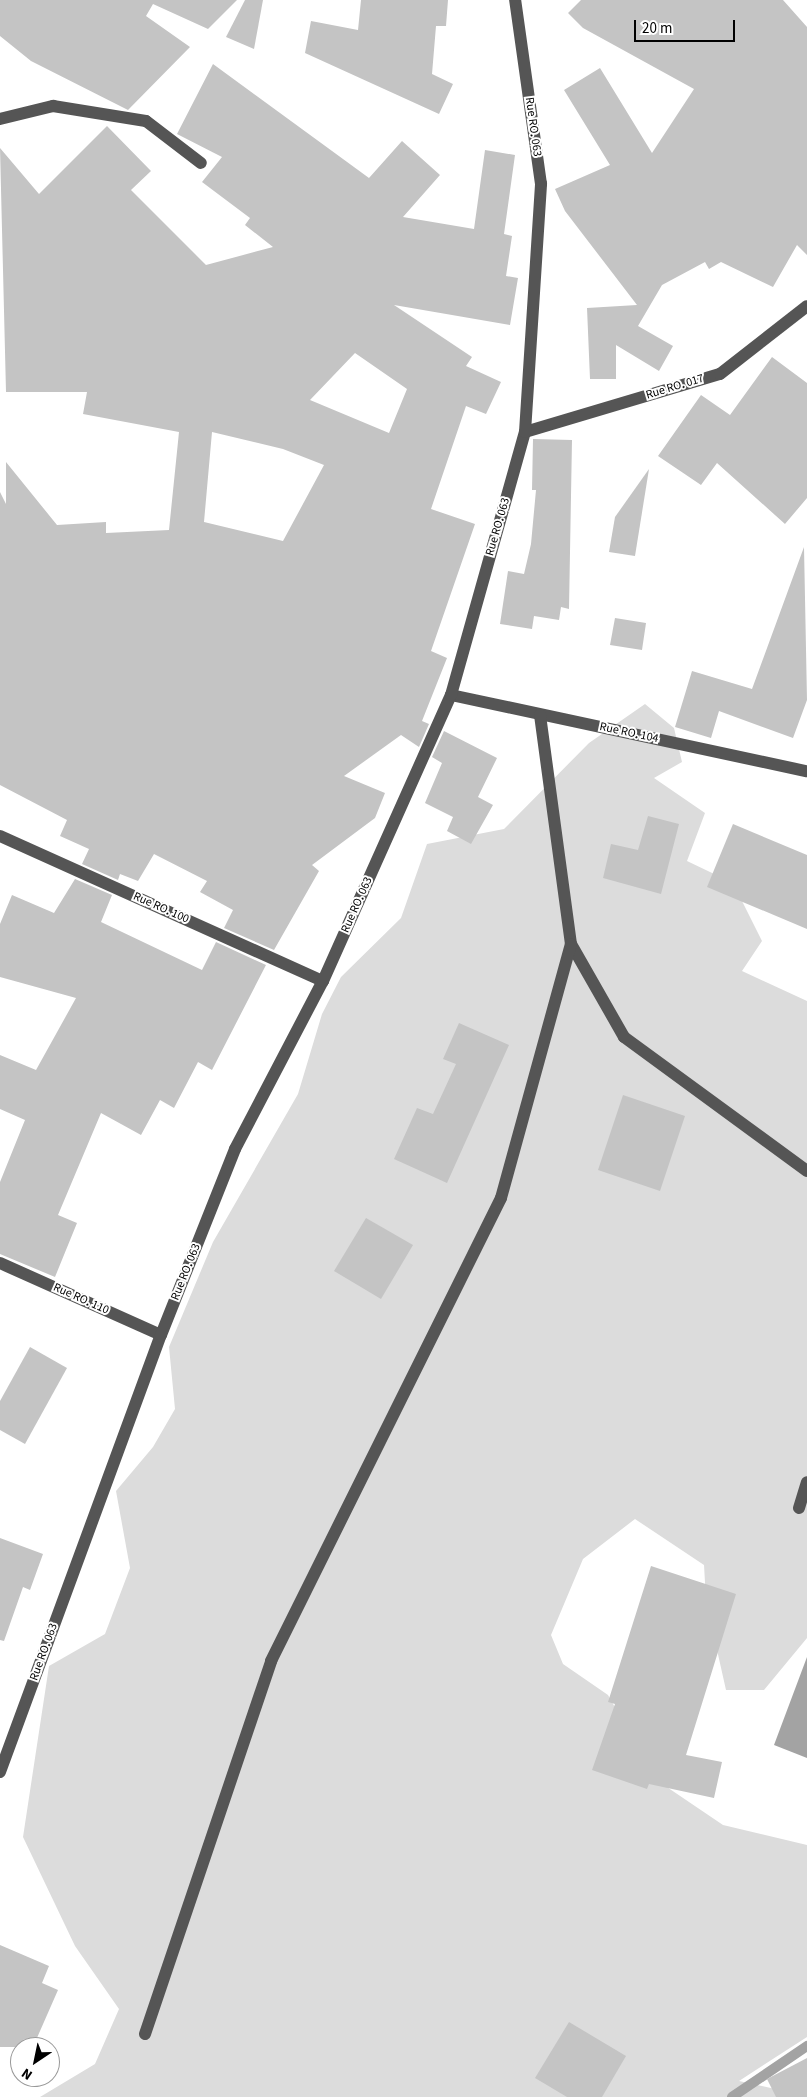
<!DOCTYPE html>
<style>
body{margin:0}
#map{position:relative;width:807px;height:2097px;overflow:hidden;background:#fff;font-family:"Source Sans 3",sans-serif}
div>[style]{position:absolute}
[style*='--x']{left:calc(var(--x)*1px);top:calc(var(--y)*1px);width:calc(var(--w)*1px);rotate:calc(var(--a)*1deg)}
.green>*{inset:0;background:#dcdcdc}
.water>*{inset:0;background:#a3a3a3}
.stream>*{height:10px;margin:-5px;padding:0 5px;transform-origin:5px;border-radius:5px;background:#a3a3a3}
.building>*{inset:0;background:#c4c4c4}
.minor>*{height:12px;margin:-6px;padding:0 6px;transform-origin:6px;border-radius:6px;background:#555}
span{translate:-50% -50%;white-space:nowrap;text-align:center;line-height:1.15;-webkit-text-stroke:4px #fff;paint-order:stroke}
.street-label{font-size:12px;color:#000}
.north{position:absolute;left:10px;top:2037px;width:50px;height:50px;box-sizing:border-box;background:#fff;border:1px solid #999;border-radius:50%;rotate:214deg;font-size:14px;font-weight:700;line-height:20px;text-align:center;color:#000}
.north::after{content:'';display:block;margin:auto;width:18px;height:22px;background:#000;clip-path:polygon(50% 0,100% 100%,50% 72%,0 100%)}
.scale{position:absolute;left:634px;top:20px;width:101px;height:22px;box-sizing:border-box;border:2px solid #000;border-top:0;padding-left:6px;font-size:15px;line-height:18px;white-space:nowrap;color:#000;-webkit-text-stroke:4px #fff;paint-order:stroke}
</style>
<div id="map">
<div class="green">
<div style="clip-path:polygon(645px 704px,674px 728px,682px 762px,654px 778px,705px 813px,687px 861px,733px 883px,762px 941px,742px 971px,807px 1001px,807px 1638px,764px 1690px,726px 1690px,706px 1601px,704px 1565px,635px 1519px,583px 1559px,551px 1635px,563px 1664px,608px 1695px,655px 1779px,723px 1825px,807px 1845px,807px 2037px,739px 2081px,784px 2091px,786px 2097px,40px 2097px,95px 2064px,119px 2009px,75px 1946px,23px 1837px,49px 1666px,105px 1634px,130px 1568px,116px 1491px,153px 1447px,175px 1409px,169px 1347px,213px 1242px,298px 1094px,322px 1014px,341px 977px,401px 918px,427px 844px,504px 829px,589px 743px)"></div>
</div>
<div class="water">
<div style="clip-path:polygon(807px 1657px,807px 1758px,774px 1745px)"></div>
</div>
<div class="stream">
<div style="--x:732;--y:2097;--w:91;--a:-34.2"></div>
</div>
<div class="building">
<div style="clip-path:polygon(0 0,237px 0,208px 29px,153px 4px,146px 16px,190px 47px,128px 110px,31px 61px,0 36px)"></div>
<div style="clip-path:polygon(245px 0,263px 0,254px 49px,226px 37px)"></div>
<div style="clip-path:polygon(361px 0,448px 0,446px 26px,436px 26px,432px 74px,453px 84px,439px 114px,305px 53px,311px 21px,358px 30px)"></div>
<div style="clip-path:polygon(581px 0,783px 0,807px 27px,807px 255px,797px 245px,773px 287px,721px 262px,709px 269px,705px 262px,662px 285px,638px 326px,673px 346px,659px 371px,616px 345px,616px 379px,590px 379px,587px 308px,637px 305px,565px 211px,555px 189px,610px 165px,564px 90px,600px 68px,652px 153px,694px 89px,583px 28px,568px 13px)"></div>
<div style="clip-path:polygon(evenodd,213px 64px,369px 178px,402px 141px,440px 175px,403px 217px,474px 229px,485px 150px,515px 155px,504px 234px,512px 236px,506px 276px,518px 278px,510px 325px,394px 305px,472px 357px,466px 366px,501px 382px,486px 414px,466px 406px,431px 509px,475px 524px,431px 651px,447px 658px,422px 721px,429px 724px,419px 747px,401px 735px,344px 776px,385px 793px,375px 818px,312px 865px,319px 871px,274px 950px,224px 928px,233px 910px,200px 892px,207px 881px,154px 854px,138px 881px,120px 874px,118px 880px,82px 864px,89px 849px,60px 836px,67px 820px,0 785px,0 492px,6px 504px,6px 462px,57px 525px,106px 522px,106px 533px,169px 530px,179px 432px,83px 414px,87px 392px,6px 392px,0 148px,39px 194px,107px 126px,151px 171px,131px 190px,206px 265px,273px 247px,245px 225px,250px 218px,202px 182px,222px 157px,177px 134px,213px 64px,355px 353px,407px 389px,389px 433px,310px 400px,355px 353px,213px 64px,212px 432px,283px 449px,324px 465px,283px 541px,204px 522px,212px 432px)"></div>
<div style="clip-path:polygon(772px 357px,807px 383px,807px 498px,785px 524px,717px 463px,701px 485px,658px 456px,701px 395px,730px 415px)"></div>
<div style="clip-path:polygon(533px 439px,572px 440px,569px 609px,561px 607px,559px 620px,534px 616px,532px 629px,500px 624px,508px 571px,524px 574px,531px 544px,536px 490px,532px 490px)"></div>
<div style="clip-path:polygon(649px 469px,635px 556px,609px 552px,615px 517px)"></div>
<div style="clip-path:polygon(804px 547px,807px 700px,793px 738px,719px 711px,711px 738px,675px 727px,692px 671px,752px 689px)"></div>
<div style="clip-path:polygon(615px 618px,646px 623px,642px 650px,610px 645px)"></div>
<div style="clip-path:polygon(444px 731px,497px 758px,478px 797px,493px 805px,471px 844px,447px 831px,453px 817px,425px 803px,442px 763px,432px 757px)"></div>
<div style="clip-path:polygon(648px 816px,679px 824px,661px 894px,603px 878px,611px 844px,638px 850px)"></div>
<div style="clip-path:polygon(733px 824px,807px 855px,807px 929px,707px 887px)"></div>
<div style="clip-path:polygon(75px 879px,112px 895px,101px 922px,202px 970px,216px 942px,266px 965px,212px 1070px,198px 1062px,174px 1108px,160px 1100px,141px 1135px,101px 1113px,58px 1215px,77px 1223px,55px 1277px,0 1254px,0 1182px,25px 1120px,0 1109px,0 1055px,36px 1070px,76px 998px,0 977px,0 924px,12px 895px,54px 913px)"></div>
<div style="clip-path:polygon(459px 1023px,509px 1045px,447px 1183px,394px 1159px,417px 1108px,433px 1114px,456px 1064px,443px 1059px)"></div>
<div style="clip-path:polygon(623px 1095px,685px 1116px,660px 1191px,598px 1170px)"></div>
<div style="clip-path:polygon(366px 1218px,413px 1245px,381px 1299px,334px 1271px)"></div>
<div style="clip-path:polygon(30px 1347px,67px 1368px,25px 1444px,0 1430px,0 1401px)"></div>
<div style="clip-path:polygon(0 1538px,43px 1554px,30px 1590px,23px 1587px,4px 1641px,0 1640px)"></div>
<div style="clip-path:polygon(651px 1566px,736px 1594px,686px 1755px,722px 1762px,714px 1798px,649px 1784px,647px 1789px,592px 1770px,615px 1704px,608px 1702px)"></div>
<div style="clip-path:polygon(0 1945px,49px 1966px,42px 1983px,58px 1990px,33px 2047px,0 2047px)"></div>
<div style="clip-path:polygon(569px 2022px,626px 2056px,602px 2097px,567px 2097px,535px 2078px)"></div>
<div style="clip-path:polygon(807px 2058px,807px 2097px,776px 2097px,767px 2079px)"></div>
</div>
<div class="minor">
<div style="--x:0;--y:119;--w:55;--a:-13.8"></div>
<div style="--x:53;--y:106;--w:94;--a:9.2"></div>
<div style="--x:146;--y:121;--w:69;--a:37.4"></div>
<div style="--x:525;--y:432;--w:203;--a:-16.6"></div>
<div style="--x:720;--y:374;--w:110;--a:-38"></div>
<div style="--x:451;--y:695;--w:364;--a:12.1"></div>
<div style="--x:540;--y:715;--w:231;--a:82.3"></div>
<div style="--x:571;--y:944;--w:107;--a:60.3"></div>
<div style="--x:624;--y:1037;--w:227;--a:36.2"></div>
<div style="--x:0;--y:836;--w:354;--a:24.2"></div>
<div style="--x:0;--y:1263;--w:176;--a:24.1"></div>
<div style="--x:799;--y:1508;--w:27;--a:-73"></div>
<div style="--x:0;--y:1772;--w:466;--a:-69.8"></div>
<div style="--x:161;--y:1335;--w:200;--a:-68.3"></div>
<div style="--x:235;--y:1149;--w:190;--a:-62.4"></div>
<div style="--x:323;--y:981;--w:313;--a:-65.9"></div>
<div style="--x:451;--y:695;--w:273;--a:-74.3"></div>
<div style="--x:525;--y:432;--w:249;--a:-86.3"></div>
<div style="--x:541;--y:184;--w:186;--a:-98"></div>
<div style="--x:145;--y:2034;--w:394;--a:-71.3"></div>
<div style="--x:271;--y:1661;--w:517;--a:-63.58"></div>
<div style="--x:501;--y:1198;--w:263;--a:-74.6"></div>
</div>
<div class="street-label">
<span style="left:533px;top:127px;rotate:82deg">Rue RO. 063</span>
<span style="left:675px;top:387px;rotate:-17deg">Rue RO. 017</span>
<span style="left:498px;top:527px;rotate:-74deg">Rue RO. 063</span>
<span style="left:629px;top:733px;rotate:12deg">Rue RO. 104</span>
<span style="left:357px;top:905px;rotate:-66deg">Rue RO. 063</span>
<span style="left:161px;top:908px;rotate:24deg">Rue RO. 100</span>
<span style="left:186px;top:1272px;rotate:-68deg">Rue RO. 063</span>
<span style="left:81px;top:1299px;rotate:24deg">Rue RO. 110</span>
<span style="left:44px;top:1652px;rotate:-70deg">Rue RO. 063</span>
</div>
<div class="north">N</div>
<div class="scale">20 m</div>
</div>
